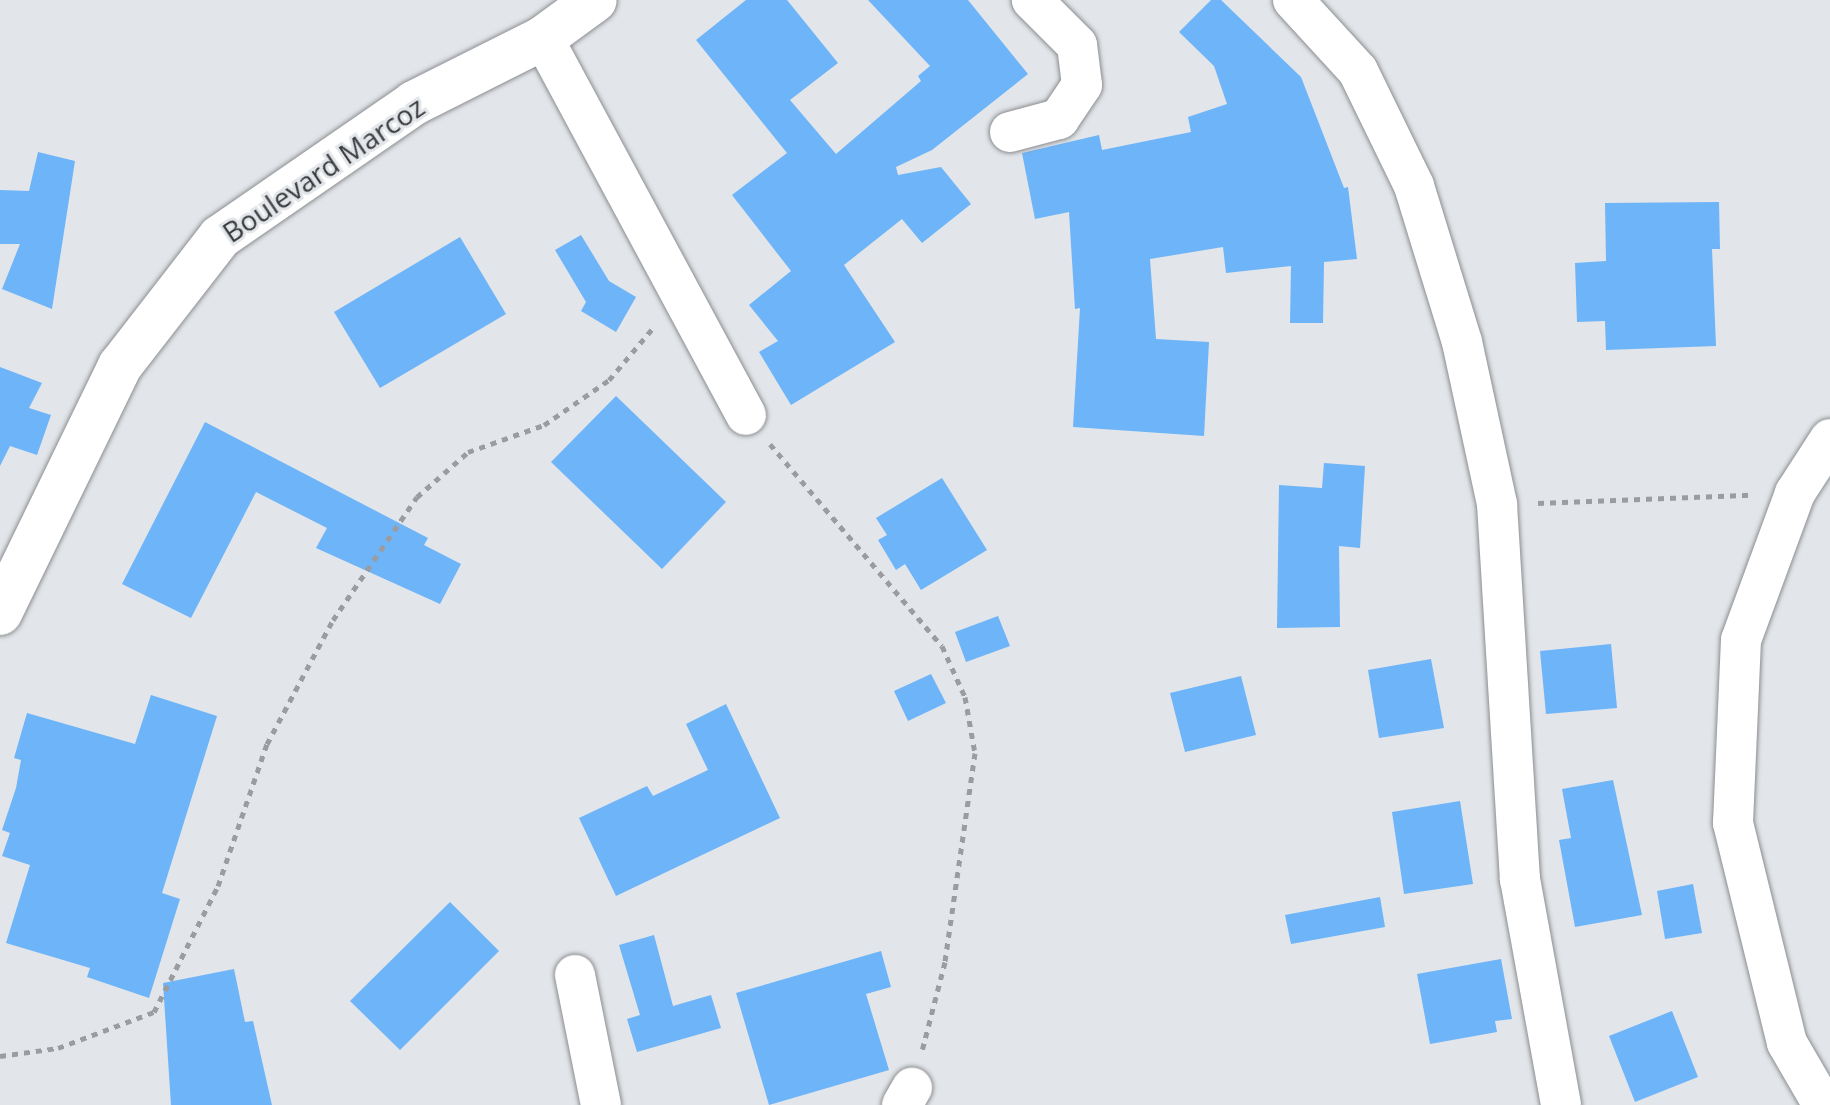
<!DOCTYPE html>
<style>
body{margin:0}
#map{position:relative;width:1830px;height:1105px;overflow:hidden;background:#e2e5e9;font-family:"Open Sans",sans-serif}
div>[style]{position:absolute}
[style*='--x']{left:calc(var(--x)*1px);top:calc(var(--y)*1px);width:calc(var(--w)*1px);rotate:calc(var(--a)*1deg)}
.building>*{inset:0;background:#6db4f8}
.path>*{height:5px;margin-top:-2.5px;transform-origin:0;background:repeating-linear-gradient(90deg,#9a9ca0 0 6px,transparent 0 12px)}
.roads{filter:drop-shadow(0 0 2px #8b8e91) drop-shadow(0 0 2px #8b8e91)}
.minor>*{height:40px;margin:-20px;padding:0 20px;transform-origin:20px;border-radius:20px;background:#fff}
.secondary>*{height:44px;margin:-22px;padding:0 22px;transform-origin:22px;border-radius:22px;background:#fff}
span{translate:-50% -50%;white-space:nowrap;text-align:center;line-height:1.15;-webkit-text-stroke:6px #e2e5e9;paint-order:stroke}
.street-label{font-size:28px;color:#3a3b3d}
</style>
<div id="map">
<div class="building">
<div style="clip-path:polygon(746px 0,787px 0,838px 63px,790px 100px,836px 154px,921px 81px,918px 76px,930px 66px,868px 0,968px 0,1028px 74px,932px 150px,896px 167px,898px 175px,941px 167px,971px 204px,922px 243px,902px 219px,844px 265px,895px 342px,791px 405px,759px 352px,778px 341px,749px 305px,791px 271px,732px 195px,787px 153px,696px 40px)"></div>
<div style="clip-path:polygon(1211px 0,1221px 0,1301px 77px,1344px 188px,1348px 187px,1357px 259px,1324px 262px,1323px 323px,1290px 323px,1291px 266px,1226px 273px,1223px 247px,1150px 259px,1156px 339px,1209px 342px,1204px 436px,1073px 427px,1080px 308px,1075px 309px,1069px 212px,1035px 219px,1022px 153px,1099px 135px,1102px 150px,1191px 132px,1188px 117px,1227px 104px,1214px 66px,1179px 32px)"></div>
<div style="clip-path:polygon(38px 152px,75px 161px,52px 309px,2px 289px,20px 244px,0 244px,0 190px,29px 191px)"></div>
<div style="clip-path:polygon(1719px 202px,1720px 249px,1712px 249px,1716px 346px,1606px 350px,1605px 321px,1577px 322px,1575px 263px,1606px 261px,1605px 203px)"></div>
<div style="clip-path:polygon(581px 235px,609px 281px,636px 297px,616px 332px,581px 311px,586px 302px,555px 250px)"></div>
<div style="clip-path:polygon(460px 237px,506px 314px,380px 388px,334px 312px)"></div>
<div style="clip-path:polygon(0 367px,42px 383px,29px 408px,51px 415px,37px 455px,10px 446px,0 466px)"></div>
<div style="clip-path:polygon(616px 396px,726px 502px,662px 569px,551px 462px)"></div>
<div style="clip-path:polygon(205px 422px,428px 538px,424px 545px,461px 564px,440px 604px,316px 548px,327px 528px,256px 492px,191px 618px,122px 584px)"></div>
<div style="clip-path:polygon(1324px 463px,1365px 466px,1360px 548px,1339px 546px,1340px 627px,1277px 628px,1279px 485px,1322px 488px)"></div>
<div style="clip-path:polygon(942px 478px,987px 550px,921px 590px,905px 564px,896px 570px,878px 540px,887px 535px,876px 518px)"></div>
<div style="clip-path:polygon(998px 616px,1010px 646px,966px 662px,955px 632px)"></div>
<div style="clip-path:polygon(1611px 644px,1617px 708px,1546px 714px,1540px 651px)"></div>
<div style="clip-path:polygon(1431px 659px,1444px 728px,1379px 738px,1368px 670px)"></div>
<div style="clip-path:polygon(931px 674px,946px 703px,908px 721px,894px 691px)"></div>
<div style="clip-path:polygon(1241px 676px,1256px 735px,1185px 752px,1170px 693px)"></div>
<div style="clip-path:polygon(151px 695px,217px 716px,162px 893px,180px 899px,149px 998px,87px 977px,90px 968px,6px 943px,30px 865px,2px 856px,10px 833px,2px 830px,16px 788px,21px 760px,14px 758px,27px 713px,135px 744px)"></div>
<div style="clip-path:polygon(726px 704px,780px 818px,616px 896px,579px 818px,647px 786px,653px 796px,708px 770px,686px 724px)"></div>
<div style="clip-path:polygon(1613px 780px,1642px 915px,1575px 927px,1559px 840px,1571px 838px,1562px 789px)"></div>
<div style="clip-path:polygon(1460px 801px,1473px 884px,1404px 894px,1392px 812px)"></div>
<div style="clip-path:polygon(1693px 884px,1702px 933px,1665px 939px,1657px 891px)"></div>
<div style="clip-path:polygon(1380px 897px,1385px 927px,1291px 944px,1285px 915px)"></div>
<div style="clip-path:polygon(450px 902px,499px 951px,400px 1050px,350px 1001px)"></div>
<div style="clip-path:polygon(654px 935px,673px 1006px,711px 995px,721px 1028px,637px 1052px,627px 1019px,640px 1015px,619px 945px)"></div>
<div style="clip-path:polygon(881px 951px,891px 987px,866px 994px,889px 1070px,769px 1105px,736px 993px)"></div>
<div style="clip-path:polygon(1501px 959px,1512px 1019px,1495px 1021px,1497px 1032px,1430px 1044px,1417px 974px)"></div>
<div style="clip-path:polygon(234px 969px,245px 1022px,253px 1021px,272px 1105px,171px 1105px,163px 983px)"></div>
<div style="clip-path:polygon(1672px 1011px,1698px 1077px,1635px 1102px,1609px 1036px)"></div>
</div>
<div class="path">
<div style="--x:770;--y:444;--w:265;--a:49.6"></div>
<div style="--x:942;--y:646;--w:56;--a:65.7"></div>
<div style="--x:965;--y:697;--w:57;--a:79.9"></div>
<div style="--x:975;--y:753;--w:211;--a:98.2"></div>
<div style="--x:945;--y:962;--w:92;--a:104.5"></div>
<div style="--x:1538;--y:503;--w:213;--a:-2.2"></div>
<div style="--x:0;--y:1056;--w:59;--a:-7.9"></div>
<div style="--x:58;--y:1048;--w:103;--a:-20.6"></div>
<div style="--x:154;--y:1012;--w:141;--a:-63.1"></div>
<div style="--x:218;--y:886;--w:150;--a:-71"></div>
<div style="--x:267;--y:744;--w:140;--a:-62"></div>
<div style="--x:333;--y:620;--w:149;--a:-55.7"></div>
<div style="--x:417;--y:497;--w:68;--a:-41.4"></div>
<div style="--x:468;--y:452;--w:81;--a:-19.6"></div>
<div style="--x:544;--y:425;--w:79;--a:-34.7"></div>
<div style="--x:609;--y:380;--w:68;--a:-49.8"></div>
</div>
<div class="roads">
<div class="minor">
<div style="--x:1293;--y:0;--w:96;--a:47.5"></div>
<div style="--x:1358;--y:71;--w:128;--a:64"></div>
<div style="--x:1414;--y:186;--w:163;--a:72.9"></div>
<div style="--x:1462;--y:342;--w:166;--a:77.8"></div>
<div style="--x:1497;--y:504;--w:376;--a:86.5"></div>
<div style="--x:1520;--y:879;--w:230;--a:79.7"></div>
<div style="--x:543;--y:38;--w:428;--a:61.7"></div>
<div style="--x:1010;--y:132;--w:51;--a:-14.9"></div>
<div style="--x:1059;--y:119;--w:41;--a:-55.9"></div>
<div style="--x:1082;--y:85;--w:40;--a:-97.1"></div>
<div style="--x:1077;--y:45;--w:64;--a:-135"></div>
<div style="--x:575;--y:975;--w:133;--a:78.7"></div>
<div style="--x:902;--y:1105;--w:20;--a:-60"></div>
<div style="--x:1823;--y:1105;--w:72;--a:-120.1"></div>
<div style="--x:1787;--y:1043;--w:227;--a:-103.8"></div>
<div style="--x:1733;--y:823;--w:183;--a:-87.5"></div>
<div style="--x:1741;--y:640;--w:157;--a:-69.8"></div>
<div style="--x:1795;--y:493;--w:64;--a:-57.1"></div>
</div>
<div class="secondary">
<div style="--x:0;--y:613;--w:275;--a:-64.1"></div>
<div style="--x:120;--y:366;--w:163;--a:-52.2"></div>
<div style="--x:220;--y:237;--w:236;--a:-34.6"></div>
<div style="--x:414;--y:103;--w:144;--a:-26.7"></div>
<div style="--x:543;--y:38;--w:64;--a:-36.2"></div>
</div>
</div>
<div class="street-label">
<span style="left:323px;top:169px;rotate:-34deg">Boulevard Marcoz</span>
</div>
</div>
